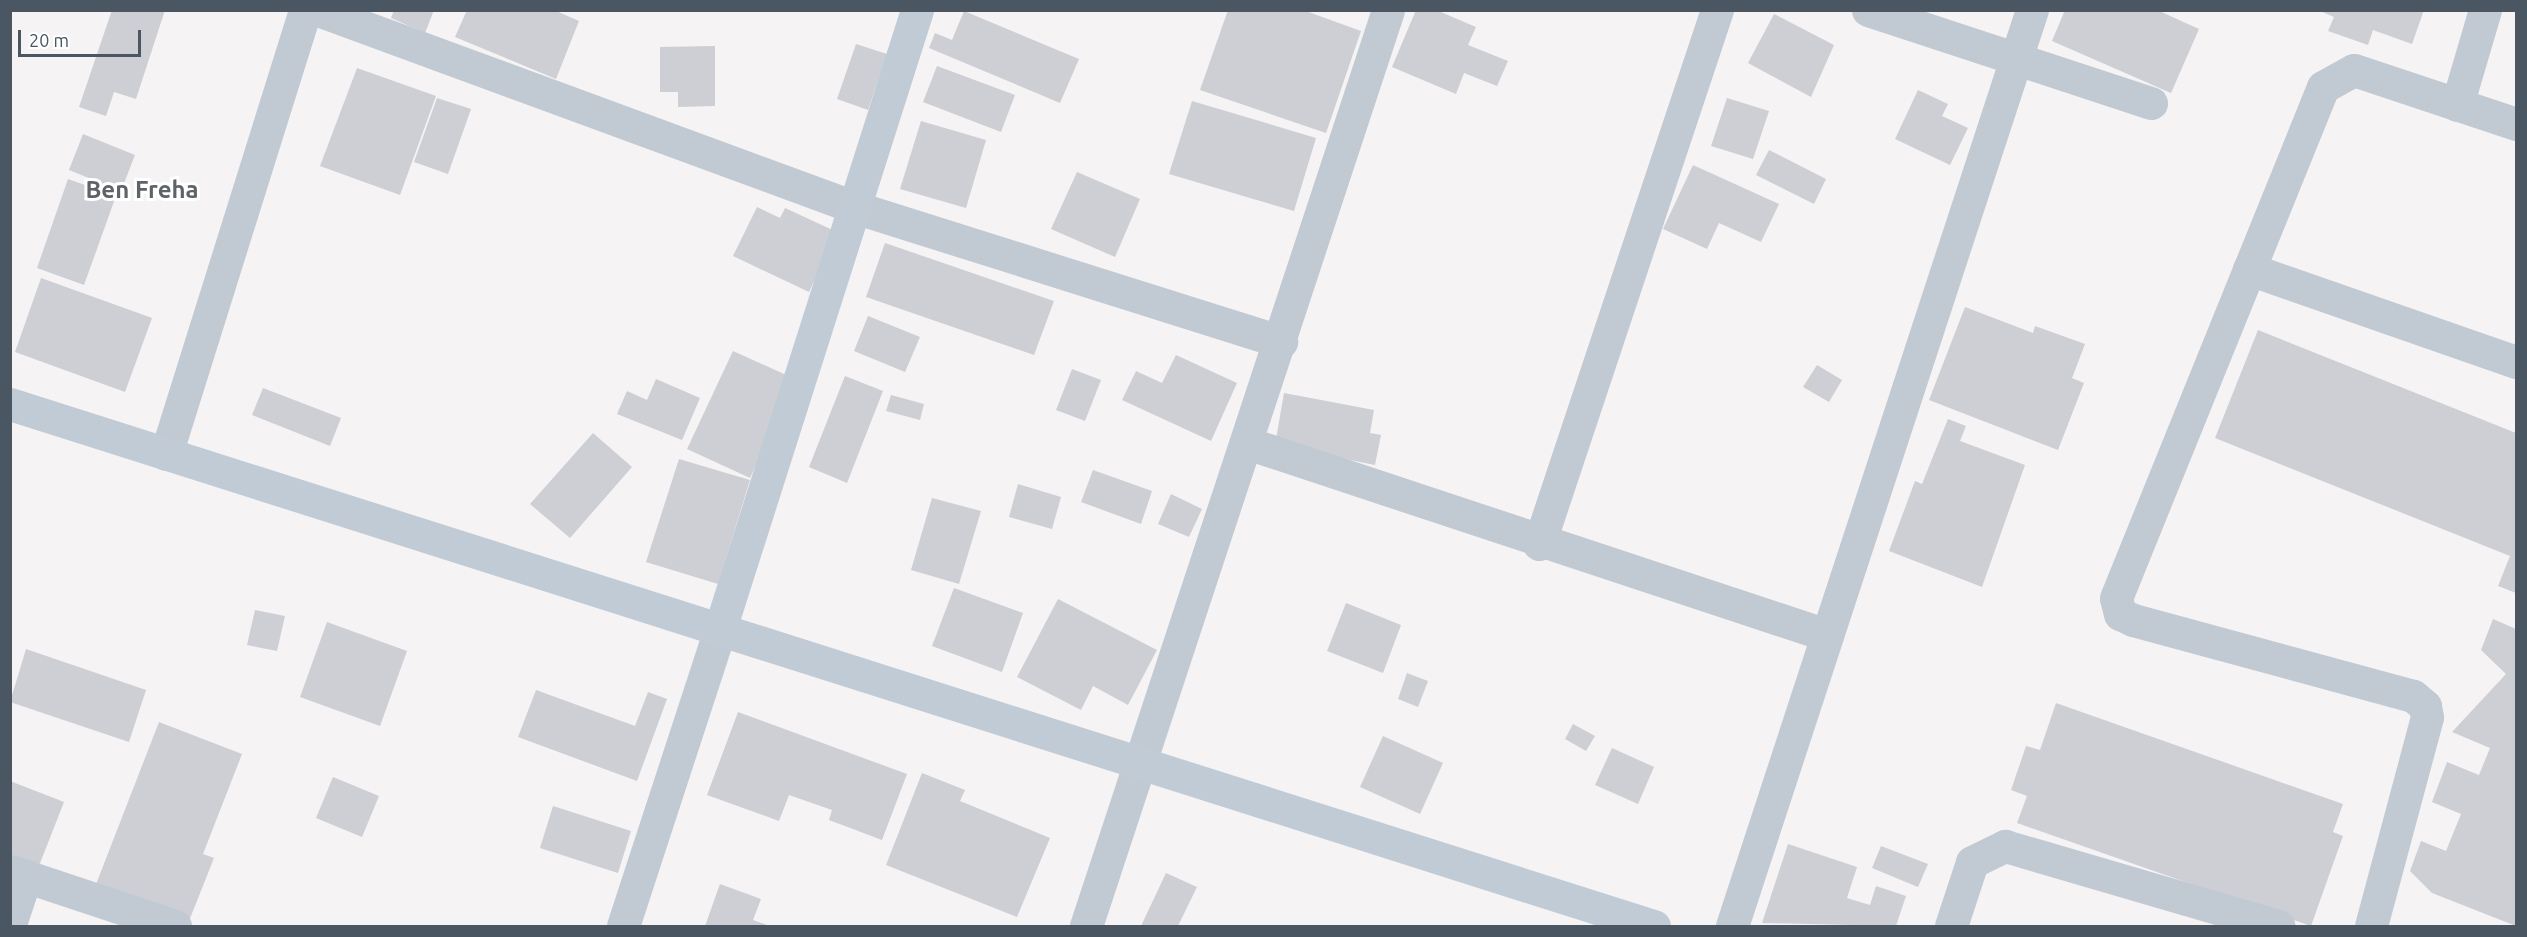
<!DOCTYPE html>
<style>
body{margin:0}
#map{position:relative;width:2527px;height:937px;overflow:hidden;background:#f5f3f3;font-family:Ubuntu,sans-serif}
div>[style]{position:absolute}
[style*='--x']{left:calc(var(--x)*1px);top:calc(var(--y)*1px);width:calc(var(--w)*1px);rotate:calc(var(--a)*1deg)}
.building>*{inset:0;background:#cdcfd5}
.street>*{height:33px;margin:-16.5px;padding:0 16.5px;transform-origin:16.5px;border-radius:16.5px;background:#c1cad2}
.secondary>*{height:33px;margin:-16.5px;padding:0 16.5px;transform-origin:16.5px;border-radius:16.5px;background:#c1cbd6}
span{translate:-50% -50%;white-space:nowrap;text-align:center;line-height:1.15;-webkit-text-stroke:6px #fff;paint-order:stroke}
.district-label{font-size:24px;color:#5f6368;font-weight:700}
.frame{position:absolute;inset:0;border:12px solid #4a5661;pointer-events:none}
.scale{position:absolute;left:18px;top:30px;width:123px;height:27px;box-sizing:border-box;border:3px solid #4a5661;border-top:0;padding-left:8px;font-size:18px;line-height:21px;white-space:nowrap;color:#4a5661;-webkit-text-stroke:4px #fff;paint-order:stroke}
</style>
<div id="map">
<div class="building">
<div style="clip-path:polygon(112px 10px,165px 10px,136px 99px,114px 92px,106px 116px,79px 107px)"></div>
<div style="clip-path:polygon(394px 10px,434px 10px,425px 33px,391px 18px)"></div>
<div style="clip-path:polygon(467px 10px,554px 10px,579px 21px,556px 79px,455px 37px)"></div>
<div style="clip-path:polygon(1228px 10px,1303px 10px,1361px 31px,1326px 133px,1200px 90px)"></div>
<div style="clip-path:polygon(1416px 10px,1436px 10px,1476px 27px,1468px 45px,1508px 61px,1497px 86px,1464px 73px,1456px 94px,1392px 67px)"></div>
<div style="clip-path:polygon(2065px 10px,2157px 10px,2199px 29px,2171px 93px,2052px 41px)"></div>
<div style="clip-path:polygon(2318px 10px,2424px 10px,2412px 44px,2373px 30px,2368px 45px,2328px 31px,2334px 17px)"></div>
<div style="clip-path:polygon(964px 11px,1079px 59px,1060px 103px,929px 48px,935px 33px,952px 40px)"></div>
<div style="clip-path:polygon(1774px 14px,1834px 45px,1811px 97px,1748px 63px)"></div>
<div style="clip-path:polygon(856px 44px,887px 54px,868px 110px,837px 99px)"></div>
<div style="clip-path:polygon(715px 46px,715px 106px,678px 107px,678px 92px,660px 92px,660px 47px)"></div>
<div style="clip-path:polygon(937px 66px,1015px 95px,1001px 132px,923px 102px)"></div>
<div style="clip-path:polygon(357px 68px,436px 96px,400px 195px,320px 166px)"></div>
<div style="clip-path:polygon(1918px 90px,1948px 104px,1942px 116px,1968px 128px,1950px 165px,1895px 139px)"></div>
<div style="clip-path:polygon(437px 98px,471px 109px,448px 174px,414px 162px)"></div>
<div style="clip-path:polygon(1727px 98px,1769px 111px,1753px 159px,1711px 146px)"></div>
<div style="clip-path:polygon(1192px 101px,1316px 138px,1294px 211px,1169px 174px)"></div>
<div style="clip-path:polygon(921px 121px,986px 140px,966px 208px,900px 189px)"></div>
<div style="clip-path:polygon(83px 134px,135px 155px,121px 191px,69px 170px)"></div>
<div style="clip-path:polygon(1769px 150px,1826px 179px,1814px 204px,1756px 175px)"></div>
<div style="clip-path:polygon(1693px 165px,1779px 204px,1761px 242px,1719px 223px,1707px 249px,1663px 229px)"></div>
<div style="clip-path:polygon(1077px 172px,1140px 199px,1115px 257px,1051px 229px)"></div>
<div style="clip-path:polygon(68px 179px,116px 196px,84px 285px,37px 268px)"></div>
<div style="clip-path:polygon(757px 207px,780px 218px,785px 208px,837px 232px,809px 292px,733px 256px)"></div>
<div style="clip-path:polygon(885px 243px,1054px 301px,1034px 355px,866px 297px)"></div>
<div style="clip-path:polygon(41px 278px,152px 318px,125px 392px,15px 352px)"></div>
<div style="clip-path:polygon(1965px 307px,2033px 333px,2035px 326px,2085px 344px,2072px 378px,2084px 383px,2058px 450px,1929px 400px)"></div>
<div style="clip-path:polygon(868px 316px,920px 337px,905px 372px,854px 351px)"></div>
<div style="clip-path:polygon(2258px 330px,2516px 433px,2516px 593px,2498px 586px,2510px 556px,2215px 438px)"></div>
<div style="clip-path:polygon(733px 351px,795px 379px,750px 478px,687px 449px)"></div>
<div style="clip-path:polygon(1176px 355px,1237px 383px,1211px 441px,1122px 400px,1136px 371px,1162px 383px)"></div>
<div style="clip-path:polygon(1817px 365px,1842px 380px,1829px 402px,1803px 387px)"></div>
<div style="clip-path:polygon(1072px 369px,1101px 380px,1085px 421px,1056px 410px)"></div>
<div style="clip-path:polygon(845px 376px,883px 391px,847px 483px,809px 467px)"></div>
<div style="clip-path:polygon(656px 379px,700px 398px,682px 440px,617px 414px,627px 391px,647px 400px)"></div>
<div style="clip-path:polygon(263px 388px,341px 418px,330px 446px,252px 415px)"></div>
<div style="clip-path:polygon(1284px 393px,1374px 410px,1370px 433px,1381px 435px,1375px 465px,1275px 445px)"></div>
<div style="clip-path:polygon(891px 395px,924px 404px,920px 420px,886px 411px)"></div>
<div style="clip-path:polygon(1948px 419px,1966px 426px,1960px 441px,2025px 465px,1982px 587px,1889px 551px,1915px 481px,1922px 484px)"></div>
<div style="clip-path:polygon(593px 433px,632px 467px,570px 538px,530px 504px)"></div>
<div style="clip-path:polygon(679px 459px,750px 480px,718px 584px,646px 562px)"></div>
<div style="clip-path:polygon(1093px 470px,1152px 491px,1141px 524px,1081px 502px)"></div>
<div style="clip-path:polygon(1018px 484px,1061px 497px,1052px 529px,1009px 517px)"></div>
<div style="clip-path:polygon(1171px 494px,1202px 509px,1189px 537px,1158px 524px)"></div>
<div style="clip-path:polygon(932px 498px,981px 511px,959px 584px,911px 570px)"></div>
<div style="clip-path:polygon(954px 588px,1023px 613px,1002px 672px,932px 646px)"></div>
<div style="clip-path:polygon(1058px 599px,1157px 650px,1128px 705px,1093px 686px,1081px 710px,1017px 677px)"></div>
<div style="clip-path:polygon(1346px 603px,1401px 625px,1383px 673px,1327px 651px)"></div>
<div style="clip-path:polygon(255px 610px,285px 616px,277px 651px,247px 645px)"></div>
<div style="clip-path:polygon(2493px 619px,2516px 629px,2516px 926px,2432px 893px,2410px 871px,2421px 841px,2446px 851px,2461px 814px,2432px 802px,2447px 762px,2479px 775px,2490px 748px,2452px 732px,2506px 674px,2481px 650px)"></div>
<div style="clip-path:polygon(327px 622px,407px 651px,380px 726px,300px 697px)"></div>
<div style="clip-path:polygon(26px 649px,146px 690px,129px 742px,10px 702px)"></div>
<div style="clip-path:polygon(1407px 673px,1428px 681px,1418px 707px,1398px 699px)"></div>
<div style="clip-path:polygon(536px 690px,635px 726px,648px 692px,667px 699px,637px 781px,518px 737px)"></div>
<div style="clip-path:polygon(2056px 703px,2343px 804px,2333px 832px,2343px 836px,2311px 926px,2017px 823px,2027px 796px,2011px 790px,2026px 746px,2040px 750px)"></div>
<div style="clip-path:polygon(738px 712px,907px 774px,882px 840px,829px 820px,832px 810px,789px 795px,779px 821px,707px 795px)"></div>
<div style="clip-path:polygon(159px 722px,242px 754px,203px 854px,214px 858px,187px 926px,93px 892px)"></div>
<div style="clip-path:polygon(1573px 724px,1595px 736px,1586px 751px,1565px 739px)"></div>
<div style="clip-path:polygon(1383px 736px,1443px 763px,1420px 814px,1360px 787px)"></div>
<div style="clip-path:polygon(1612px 748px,1654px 767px,1638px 804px,1595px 785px)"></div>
<div style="clip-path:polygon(922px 773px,965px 790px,960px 801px,1050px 838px,1017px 917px,886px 865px)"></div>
<div style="clip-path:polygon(333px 777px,379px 796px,362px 837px,316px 818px)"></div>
<div style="clip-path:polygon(10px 781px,64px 802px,35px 876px,10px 867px)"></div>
<div style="clip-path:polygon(553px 806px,631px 831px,618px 873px,540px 848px)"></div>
<div style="clip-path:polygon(1788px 844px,1857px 867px,1847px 898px,1870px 905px,1876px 886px,1906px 896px,1896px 926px,1762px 923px)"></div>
<div style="clip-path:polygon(1881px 846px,1928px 864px,1918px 887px,1872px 868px)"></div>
<div style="clip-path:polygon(1166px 873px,1197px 887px,1178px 926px,1141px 926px)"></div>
<div style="clip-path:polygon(720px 884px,761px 899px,753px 920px,770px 926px,705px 926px)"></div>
</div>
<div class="street">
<div style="--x:318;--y:10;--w:571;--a:20.18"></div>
<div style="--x:854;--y:207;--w:448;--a:17.5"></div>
<div style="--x:1868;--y:10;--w:298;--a:18.2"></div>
<div style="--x:2457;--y:105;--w:99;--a:-73.6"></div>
<div style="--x:2249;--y:269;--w:283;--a:19.2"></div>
<div style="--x:1247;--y:443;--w:611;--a:18.32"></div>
<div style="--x:166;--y:454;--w:465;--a:-72.6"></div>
<div style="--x:1539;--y:544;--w:563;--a:-71.57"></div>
<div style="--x:10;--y:871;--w:174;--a:18.4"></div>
<div style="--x:10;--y:924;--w:51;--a:-71.6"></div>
<div style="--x:623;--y:926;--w:309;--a:-71.9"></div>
<div style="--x:1086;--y:926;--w:964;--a:-71.75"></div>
<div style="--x:1732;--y:926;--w:964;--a:-71.87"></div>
<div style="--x:1951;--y:926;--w:67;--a:-71.8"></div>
<div style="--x:1972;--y:862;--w:37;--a:-26"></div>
<div style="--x:2005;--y:846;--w:285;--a:16.3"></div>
<div style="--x:2371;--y:926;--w:216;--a:-75"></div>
<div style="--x:2427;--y:717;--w:11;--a:-100"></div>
<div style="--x:2425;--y:706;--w:16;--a:-140"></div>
<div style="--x:2413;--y:696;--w:290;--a:-164.8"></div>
<div style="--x:2133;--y:620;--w:14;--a:-155"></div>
<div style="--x:2120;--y:614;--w:16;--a:-104"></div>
<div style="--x:2116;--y:598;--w:551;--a:-67.95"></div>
<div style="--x:2323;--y:87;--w:35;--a:-29"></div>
<div style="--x:2354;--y:70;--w:171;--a:18.4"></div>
</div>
<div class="secondary">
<div style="--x:10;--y:404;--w:1725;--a:17.62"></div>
<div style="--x:719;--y:632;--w:653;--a:-72.34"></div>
</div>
<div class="district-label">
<span style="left:142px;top:190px">Ben Freha</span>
</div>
<div class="frame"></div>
<div class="scale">20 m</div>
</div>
